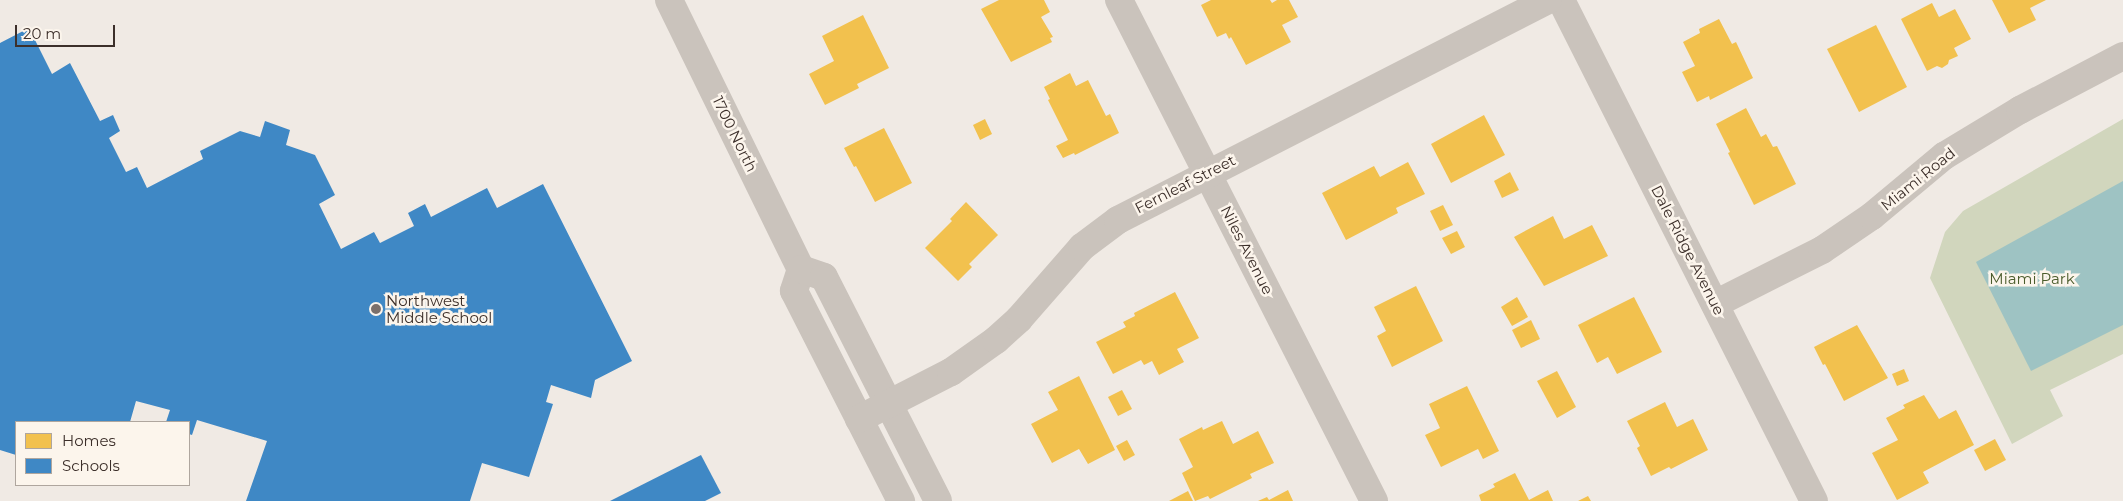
<!DOCTYPE html>
<style>
body{margin:0}
#map{position:relative;width:2123px;height:501px;overflow:hidden;background:#f0eae4;font-family:Montserrat,sans-serif}
div>[style]{position:absolute}
[style*='--x']{left:calc(var(--x)*1px);top:calc(var(--y)*1px);width:calc(var(--w)*1px);rotate:calc(var(--a)*1deg)}
.green>*{inset:0;background:#d1d6bd}
.water>*{inset:0;background:#9ec3c3}
.homes>*{inset:0;background:#f2c14e}
.schools>*{inset:0;background:#3f88c5}
.minor>*{height:28px;margin:-14px;padding:0 14px;transform-origin:14px;border-radius:14px;background:#cac3bc}
.dots>*{width:14px;height:14px;translate:-50% -50%;box-sizing:border-box;border:2px solid #fcf5ec;border-radius:50%}
span{translate:-50% -50%;white-space:nowrap;text-align:center;line-height:1.15;-webkit-text-stroke:5px #fcf5ec;paint-order:stroke}
.street-label{font-size:15px;color:#3c2f2a}
.park-label{font-size:15px;color:#4a5c2b}
.poi-label{font-size:15px;color:#3c2f2a}
.left{translate:0 -50%;text-align:left}
.legend{position:absolute;left:15px;top:421px;width:175px;height:65px;box-sizing:border-box;background:#fcf5ec;border:1px solid #afa69e;margin:0;padding:6px 9px;list-style:none;font-size:15px;color:#3c2f2a}
.legend li{display:flex;align-items:center;gap:10px;height:25px}
.legend b{width:25px;border:1px solid #afa69e}
.scale{position:absolute;left:15px;top:25px;width:100px;height:22px;box-sizing:border-box;border:2px solid #3c2f2a;border-top:0;padding-left:6px;font-size:15px;line-height:18px;white-space:nowrap;color:#3c2f2a;-webkit-text-stroke:4px #fcf5ec;paint-order:stroke}
</style>
<div id="map">
<div class="green">
<div style="clip-path:polygon(2123px 119px,2123px 354px,2050px 390px,2063px 416px,2012px 444px,1930px 278px,1945px 232px,1963px 211px)"></div>
</div>
<div class="water">
<div style="clip-path:polygon(2123px 181px,2123px 325px,2031px 371px,1976px 262px)"></div>
</div>
<div class="homes">
<div style="clip-path:polygon(999px 0,1044px 0,1050px 12px,1041px 17px,1053px 37px,1050px 38px,1052px 42px,1011px 62px,981px 9px)"></div>
<div style="clip-path:polygon(1211px 0,1270px 0,1272px 3px,1277px 0,1289px 0,1298px 17px,1282px 25px,1291px 42px,1246px 65px,1231px 37px,1229px 39px,1226px 33px,1217px 37px,1201px 5px)"></div>
<div style="clip-path:polygon(1992px 0,2046px 0,2030px 8px,2036px 20px,2009px 33px)"></div>
<div style="clip-path:polygon(1932px 3px,1939px 17px,1955px 9px,1971px 39px,1954px 48px,1958px 56px,1949px 60px,1948px 64px,1942px 68px,1937px 66px,1927px 71px,1901px 19px)"></div>
<div style="clip-path:polygon(863px 15px,889px 68px,857px 84px,859px 88px,825px 105px,809px 74px,834px 61px,822px 36px)"></div>
<div style="clip-path:polygon(1719px 19px,1732px 44px,1736px 42px,1753px 78px,1710px 100px,1709px 96px,1697px 102px,1682px 72px,1695px 66px,1683px 42px,1700px 33px,1699px 29px)"></div>
<div style="clip-path:polygon(1876px 25px,1907px 87px,1859px 112px,1827px 49px)"></div>
<div style="clip-path:polygon(1070px 73px,1076px 86px,1088px 80px,1106px 116px,1110px 114px,1119px 133px,1075px 155px,1074px 153px,1063px 158px,1056px 146px,1068px 140px,1048px 100px,1050px 99px,1044px 87px)"></div>
<div style="clip-path:polygon(1746px 108px,1761px 137px,1766px 134px,1773px 147px,1777px 146px,1796px 184px,1754px 205px,1728px 153px,1730px 152px,1716px 124px)"></div>
<div style="clip-path:polygon(1484px 115px,1505px 155px,1451px 183px,1431px 144px)"></div>
<div style="clip-path:polygon(985px 119px,992px 134px,980px 140px,973px 125px)"></div>
<div style="clip-path:polygon(884px 128px,912px 183px,875px 202px,856px 166px,854px 167px,844px 148px)"></div>
<div style="clip-path:polygon(1408px 162px,1425px 194px,1396px 208px,1398px 213px,1346px 240px,1322px 193px,1374px 166px,1380px 177px)"></div>
<div style="clip-path:polygon(1510px 172px,1519px 190px,1502px 198px,1494px 181px)"></div>
<div style="clip-path:polygon(966px 202px,998px 235px,969px 264px,972px 267px,958px 281px,925px 248px,952px 221px,950px 219px)"></div>
<div style="clip-path:polygon(1443px 205px,1453px 225px,1440px 231px,1430px 211px)"></div>
<div style="clip-path:polygon(1553px 216px,1564px 239px,1592px 225px,1608px 256px,1544px 286px,1514px 237px)"></div>
<div style="clip-path:polygon(1457px 231px,1465px 247px,1451px 254px,1442px 238px)"></div>
<div style="clip-path:polygon(1416px 286px,1443px 341px,1392px 367px,1377px 336px,1386px 331px,1374px 307px)"></div>
<div style="clip-path:polygon(1175px 292px,1199px 338px,1177px 349px,1184px 362px,1159px 375px,1152px 361px,1144px 365px,1141px 360px,1113px 374px,1096px 342px,1126px 327px,1123px 322px,1135px 316px,1134px 313px)"></div>
<div style="clip-path:polygon(1517px 297px,1528px 317px,1512px 326px,1501px 307px)"></div>
<div style="clip-path:polygon(1634px 297px,1662px 352px,1617px 374px,1608px 357px,1597px 363px,1578px 325px)"></div>
<div style="clip-path:polygon(1531px 320px,1540px 339px,1521px 348px,1512px 330px)"></div>
<div style="clip-path:polygon(1857px 325px,1888px 378px,1844px 401px,1825px 364px,1823px 365px,1814px 347px)"></div>
<div style="clip-path:polygon(1904px 369px,1909px 381px,1897px 386px,1892px 374px)"></div>
<div style="clip-path:polygon(1557px 371px,1576px 407px,1557px 418px,1537px 381px)"></div>
<div style="clip-path:polygon(1079px 376px,1115px 450px,1088px 464px,1079px 449px,1052px 463px,1031px 424px,1058px 410px,1048px 392px)"></div>
<div style="clip-path:polygon(1467px 386px,1499px 451px,1483px 459px,1478px 449px,1441px 467px,1425px 435px,1440px 428px,1429px 404px)"></div>
<div style="clip-path:polygon(1122px 390px,1132px 409px,1118px 416px,1108px 397px)"></div>
<div style="clip-path:polygon(1924px 395px,1939px 419px,1956px 410px,1974px 445px,1923px 472px,1929px 483px,1897px 500px,1872px 453px,1898px 440px,1886px 418px,1905px 408px,1903px 405px)"></div>
<div style="clip-path:polygon(1665px 402px,1677px 427px,1693px 419px,1708px 450px,1671px 469px,1669px 467px,1651px 476px,1637px 448px,1640px 446px,1627px 421px)"></div>
<div style="clip-path:polygon(1222px 421px,1233px 444px,1258px 431px,1274px 463px,1250px 474px,1252px 478px,1210px 499px,1208px 496px,1195px 501px,1182px 473px,1193px 467px,1179px 439px,1202px 427px,1203px 430px)"></div>
<div style="clip-path:polygon(1995px 439px,2006px 460px,1985px 471px,1974px 450px)"></div>
<div style="clip-path:polygon(1127px 440px,1135px 455px,1124px 461px,1116px 446px)"></div>
<div style="clip-path:polygon(1515px 473px,1529px 500px,1548px 490px,1553px 501px,1481px 501px,1479px 495px,1495px 487px,1493px 484px)"></div>
<div style="clip-path:polygon(1288px 490px,1293px 501px,1258px 501px,1267px 497px,1269px 500px)"></div>
<div style="clip-path:polygon(1188px 491px,1193px 501px,1169px 501px)"></div>
<div style="clip-path:polygon(1588px 496px,1591px 501px,1578px 501px)"></div>
</div>
<div class="schools">
<div style="clip-path:polygon(29px 28px,52px 74px,70px 63px,100px 121px,113px 115px,120px 131px,109px 138px,126px 172px,137px 167px,147px 188px,203px 159px,200px 151px,240px 131px,260px 137px,265px 121px,290px 130px,286px 145px,315px 155px,335px 195px,319px 204px,341px 249px,374px 232px,380px 243px,414px 226px,408px 213px,425px 204px,431px 217px,487px 188px,497px 208px,543px 184px,632px 361px,595px 380px,591px 398px,551px 385px,546px 402px,553px 404px,529px 477px,482px 463px,470px 501px,246px 501px,267px 441px,197px 420px,192px 435px,189px 434px,189px 422px,166px 422px,170px 410px,136px 401px,130px 422px,16px 422px,16px 455px,0 450px,0 43px)"></div>
<div style="clip-path:polygon(701px 455px,721px 493px,705px 501px,610px 501px)"></div>
</div>
<div class="minor">
<div style="--x:669;--y:0;--w:300;--a:63.9"></div>
<div style="--x:801;--y:269;--w:23;--a:108"></div>
<div style="--x:794;--y:291;--w:236;--a:63"></div>
<div style="--x:1119;--y:0;--w:562;--a:63.02"></div>
<div style="--x:1561;--y:0;--w:561;--a:63.21"></div>
<div style="--x:801;--y:269;--w:24;--a:19"></div>
<div style="--x:824;--y:277;--w:251;--a:63"></div>
<div style="--x:1715;--y:304;--w:120;--a:-26.8"></div>
<div style="--x:1822;--y:250;--w:60;--a:-34.2"></div>
<div style="--x:1872;--y:216;--w:94;--a:-39.8"></div>
<div style="--x:1944;--y:156;--w:89;--a:-31.2"></div>
<div style="--x:2020;--y:110;--w:116;--a:-27.7"></div>
<div style="--x:859;--y:419;--w:103;--a:-27.1"></div>
<div style="--x:951;--y:372;--w:55;--a:-35.4"></div>
<div style="--x:996;--y:340;--w:31;--a:-42"></div>
<div style="--x:1019;--y:319;--w:96;--a:-48.8"></div>
<div style="--x:1082;--y:247;--w:45;--a:-36.9"></div>
<div style="--x:1118;--y:220;--w:483;--a:-27.1"></div>
</div>
<div class="dots">
<div style="left:376px;top:309px;background:#7b706b"></div>
</div>
<div class="street-label">
<span style="left:735px;top:134px;rotate:64deg">1700 North</span>
<span style="left:1918px;top:179px;rotate:-39deg">Miami Road</span>
<span style="left:1185px;top:184px;rotate:-27deg">Fernleaf Street</span>
<span style="left:1247px;top:250px;rotate:63deg">Niles Avenue</span>
<span style="left:1688px;top:250px;rotate:63deg">Dale Ridge Avenue</span>
</div>
<div class="park-label">
<span style="left:2032px;top:279px">Miami Park</span>
</div>
<div class="poi-label">
<span class="left" style="left:386px;top:309px">Northwest<br>Middle School</span>
</div>
<ul class="legend">
<li><b style="height:14px;background:#f2c14e"></b>Homes</li>
<li><b style="height:14px;background:#3f88c5"></b>Schools</li>
</ul>
<div class="scale">20 m</div>
</div>
